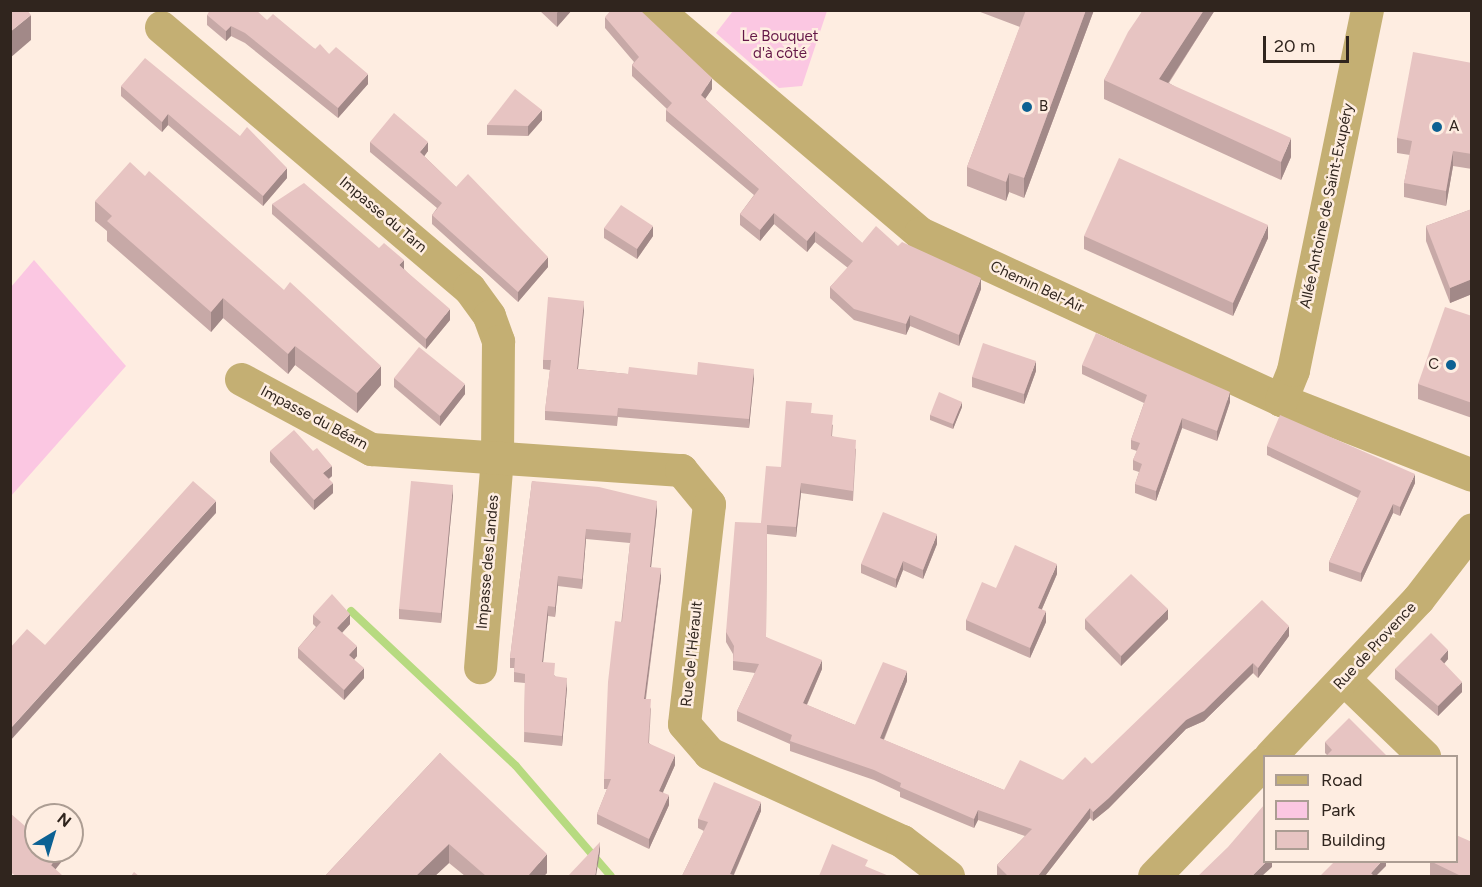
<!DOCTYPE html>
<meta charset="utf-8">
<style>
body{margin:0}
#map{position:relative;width:1482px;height:887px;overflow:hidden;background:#feede1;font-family:Figtree,sans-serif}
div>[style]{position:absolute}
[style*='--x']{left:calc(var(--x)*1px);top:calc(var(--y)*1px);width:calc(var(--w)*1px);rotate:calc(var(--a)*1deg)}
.green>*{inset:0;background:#fbc7e2}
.stream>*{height:8px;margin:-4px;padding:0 4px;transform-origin:4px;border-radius:4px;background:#b7da80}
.minor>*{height:33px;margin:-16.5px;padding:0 16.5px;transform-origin:16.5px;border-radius:16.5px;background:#c4af73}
.wall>*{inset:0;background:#c7a9a7}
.shaded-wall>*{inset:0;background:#a28988}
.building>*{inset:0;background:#e7c4c2}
.dots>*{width:16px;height:16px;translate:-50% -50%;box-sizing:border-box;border:3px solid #feede1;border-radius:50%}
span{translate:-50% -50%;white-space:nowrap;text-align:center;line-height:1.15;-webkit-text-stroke:5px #feede1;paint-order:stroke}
.park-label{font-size:15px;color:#641747}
.poi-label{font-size:15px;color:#30251e}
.left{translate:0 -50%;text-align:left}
.right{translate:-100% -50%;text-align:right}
.street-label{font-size:15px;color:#30251e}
.frame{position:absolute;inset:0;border:12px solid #30251e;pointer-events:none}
.legend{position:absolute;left:1263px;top:755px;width:195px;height:108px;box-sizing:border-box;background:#feede1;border:2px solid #ac9d93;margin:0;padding:8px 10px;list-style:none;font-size:18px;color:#30251e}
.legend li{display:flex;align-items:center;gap:12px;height:30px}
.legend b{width:30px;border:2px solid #ac9d93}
.north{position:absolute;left:24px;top:803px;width:60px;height:60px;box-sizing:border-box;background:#feede1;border:2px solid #ac9d93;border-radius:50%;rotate:38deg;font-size:16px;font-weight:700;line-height:24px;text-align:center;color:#30251e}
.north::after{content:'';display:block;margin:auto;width:21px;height:27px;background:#0c6193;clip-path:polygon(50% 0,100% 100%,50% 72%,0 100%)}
.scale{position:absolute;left:1263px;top:36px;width:86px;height:27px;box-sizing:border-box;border:3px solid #30251e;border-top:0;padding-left:8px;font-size:18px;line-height:21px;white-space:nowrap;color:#30251e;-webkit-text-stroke:4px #feede1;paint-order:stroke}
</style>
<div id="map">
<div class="green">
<div style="clip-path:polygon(733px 11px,827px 11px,802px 86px,779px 88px,716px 33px)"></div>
<div style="clip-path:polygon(34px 260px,126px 366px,11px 496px,11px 287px)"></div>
</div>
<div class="stream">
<div style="--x:351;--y:611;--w:226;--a:43.2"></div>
<div style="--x:516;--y:766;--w:145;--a:49.2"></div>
</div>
<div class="minor">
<div style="--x:657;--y:10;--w:345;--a:40.3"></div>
<div style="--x:920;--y:233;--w:398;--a:24.8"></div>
<div style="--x:1281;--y:400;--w:205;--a:21.4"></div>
<div style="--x:161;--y:27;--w:404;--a:40.3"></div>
<div style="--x:469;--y:288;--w:34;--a:54"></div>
<div style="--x:489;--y:316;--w:27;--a:70"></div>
<div style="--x:498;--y:341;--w:116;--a:90.5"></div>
<div style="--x:497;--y:457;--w:211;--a:94.6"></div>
<div style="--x:241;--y:379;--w:148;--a:28.3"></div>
<div style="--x:371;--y:449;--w:311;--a:3.9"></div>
<div style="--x:681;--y:470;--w:44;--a:50.5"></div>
<div style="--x:709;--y:504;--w:221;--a:96.5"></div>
<div style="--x:684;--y:724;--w:38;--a:49"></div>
<div style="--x:709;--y:753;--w:212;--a:24.5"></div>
<div style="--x:902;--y:841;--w:58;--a:37.3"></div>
<div style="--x:1281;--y:400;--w:32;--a:-68"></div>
<div style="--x:1293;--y:370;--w:368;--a:-78.4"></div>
<div style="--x:1345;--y:680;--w:110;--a:43.9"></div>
<div style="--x:1270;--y:756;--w:216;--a:-46.7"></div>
<div style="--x:1418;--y:599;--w:88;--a:-52.4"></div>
<div style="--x:1154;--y:876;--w:158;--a:-46"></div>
</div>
<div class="wall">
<div style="clip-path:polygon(539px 10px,572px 10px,557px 27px)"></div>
<div style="clip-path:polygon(975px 10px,1094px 10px,1024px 198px,1009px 192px,1006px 201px,967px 186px,967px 167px,1020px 27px)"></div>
<div style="clip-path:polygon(1143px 10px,1215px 10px,1169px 83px,1291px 157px,1281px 180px,1104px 99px,1104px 80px)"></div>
<div style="clip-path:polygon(207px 15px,267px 20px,315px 49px,329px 54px,368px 84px,338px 118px,245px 43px,231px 36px,226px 41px,207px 25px)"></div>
<div style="clip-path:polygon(605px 17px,712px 89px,705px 99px,862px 243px,898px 246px,981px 289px,959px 346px,910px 326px,906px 335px,854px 320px,830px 298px,830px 287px,848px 268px,815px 242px,807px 252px,774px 224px,760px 241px,740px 225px,740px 214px,754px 195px,666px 121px,666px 110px,667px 109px,632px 76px,632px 65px,634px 62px,605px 28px)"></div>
<div style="clip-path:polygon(1472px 63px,1472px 169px,1453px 166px,1446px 206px,1404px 197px,1404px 183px,1410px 155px,1397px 153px,1397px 138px)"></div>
<div style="clip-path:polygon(121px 86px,287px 178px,263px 206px,168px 125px,162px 132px,121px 96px)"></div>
<div style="clip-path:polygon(542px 120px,528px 136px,487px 135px,487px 125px)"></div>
<div style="clip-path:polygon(370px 142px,428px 151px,424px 156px,456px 187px,548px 267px,518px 302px,432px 224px,432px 215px,437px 208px,370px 152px)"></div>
<div style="clip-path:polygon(95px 201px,381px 385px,357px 413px,295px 365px,288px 374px,223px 318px,211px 332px,107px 241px,107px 231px,95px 221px)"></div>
<div style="clip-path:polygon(272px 204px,404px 269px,450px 320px,426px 349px,272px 214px)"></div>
<div style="clip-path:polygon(1472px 209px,1472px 294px,1450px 303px,1426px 241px,1426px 226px)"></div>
<div style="clip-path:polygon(604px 228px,653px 236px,637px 259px,604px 238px)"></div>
<div style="clip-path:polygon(1084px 236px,1268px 238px,1233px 316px,1084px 249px)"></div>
<div style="clip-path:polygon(584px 310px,578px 369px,628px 374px,697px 375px,754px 378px,749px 428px,618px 417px,617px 426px,545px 420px,545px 411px,550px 370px,543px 369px,543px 360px)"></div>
<div style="clip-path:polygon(1472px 316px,1472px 418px,1418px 399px,1418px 384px)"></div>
<div style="clip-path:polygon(1082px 365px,1230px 402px,1217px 441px,1182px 428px,1156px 501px,1135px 493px,1135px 484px,1139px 472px,1133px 470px,1133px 460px,1137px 451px,1131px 449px,1131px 440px,1144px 403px,1082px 374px)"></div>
<div style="clip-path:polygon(1036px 371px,1024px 404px,972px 387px,972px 377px)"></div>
<div style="clip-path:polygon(394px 378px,465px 394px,440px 426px,394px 387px)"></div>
<div style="clip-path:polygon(962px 407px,953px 429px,930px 420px,930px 415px)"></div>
<div style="clip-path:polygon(812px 413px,833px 425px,832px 436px,856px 449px,853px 501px,801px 493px,796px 537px,767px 534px,766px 637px,822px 669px,807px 705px,855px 725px,907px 681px,884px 740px,1004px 790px,1063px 780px,1092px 764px,1289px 636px,1258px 678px,1253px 673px,1204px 721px,1186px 729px,1109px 808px,1093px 821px,1090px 818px,1045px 876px,998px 876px,997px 875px,997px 865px,1025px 836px,978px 820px,974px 828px,900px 797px,900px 792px,874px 780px,790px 751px,790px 744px,737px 721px,737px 711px,755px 673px,733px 670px,733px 654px,726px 642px,726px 632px,761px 523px,781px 467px)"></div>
<div style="clip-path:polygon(1267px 446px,1415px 483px,1400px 516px,1393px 513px,1361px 582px,1329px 571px,1329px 562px,1358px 498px,1267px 455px)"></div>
<div style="clip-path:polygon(270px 451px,332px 476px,329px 479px,333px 493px,314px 510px,270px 462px)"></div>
<div style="clip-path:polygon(532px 481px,657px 511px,651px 567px,661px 578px,646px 699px,651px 709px,649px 743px,675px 765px,663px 792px,669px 805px,649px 849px,597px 824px,597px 814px,607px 789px,604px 789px,604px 779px,630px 543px,586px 539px,582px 589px,558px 586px,555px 617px,548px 616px,543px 662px,555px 676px,567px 688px,562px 746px,524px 742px,525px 683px,514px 682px,514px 668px,510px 668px,510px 658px)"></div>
<div style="clip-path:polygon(453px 495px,441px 623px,399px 619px,399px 609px)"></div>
<div style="clip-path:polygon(937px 544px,923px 579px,903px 570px,896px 588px,861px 573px,861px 564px)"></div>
<div style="clip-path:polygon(1057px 574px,1042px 609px,1046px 622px,1030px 658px,966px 630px,966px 620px,996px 588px)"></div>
<div style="clip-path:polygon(313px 615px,350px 624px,342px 633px,357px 656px,354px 660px,364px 678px,344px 700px,298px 658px,298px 648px,316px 627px,313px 624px)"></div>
<div style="clip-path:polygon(1085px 619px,1168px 619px,1121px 666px,1085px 629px)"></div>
<div style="clip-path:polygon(1448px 659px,1444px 664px,1462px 692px,1438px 716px,1395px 679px,1395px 669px)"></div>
<div style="clip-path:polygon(1325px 742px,1387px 756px,1327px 755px,1325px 753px)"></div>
<div style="clip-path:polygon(440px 753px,547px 873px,544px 876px,465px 876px,449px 863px,435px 876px,325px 876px)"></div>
<div style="clip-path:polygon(761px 811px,734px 875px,682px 876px,704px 831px,698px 828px,698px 819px)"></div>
<div style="clip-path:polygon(1430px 861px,1472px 876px,1430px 876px)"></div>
</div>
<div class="shaded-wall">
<div style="clip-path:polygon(559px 10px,572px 10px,557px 27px,557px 13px)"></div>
<div style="clip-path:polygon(1086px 10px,1094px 10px,1024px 198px,1024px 178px)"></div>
<div style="clip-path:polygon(1204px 10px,1215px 10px,1159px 97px,1159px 79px)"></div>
<div style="clip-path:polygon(31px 15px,31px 40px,10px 58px,10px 32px)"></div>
<div style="clip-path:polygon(231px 26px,231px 36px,226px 41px,226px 31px)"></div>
<div style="clip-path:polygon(368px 74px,368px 84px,338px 118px,338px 108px)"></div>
<div style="clip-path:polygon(712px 78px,712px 89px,701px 105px,701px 95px)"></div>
<div style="clip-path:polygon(542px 110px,542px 120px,528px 136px,528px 126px)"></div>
<div style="clip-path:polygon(168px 114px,168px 125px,162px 132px,162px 122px)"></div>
<div style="clip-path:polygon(1291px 138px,1291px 157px,1281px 180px,1281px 162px)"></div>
<div style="clip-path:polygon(428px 142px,428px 151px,420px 162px,420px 152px)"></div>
<div style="clip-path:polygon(1453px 151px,1453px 166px,1446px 206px,1446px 191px)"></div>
<div style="clip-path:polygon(287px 168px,287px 178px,263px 206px,263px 196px)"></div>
<div style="clip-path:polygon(1009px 173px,1009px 192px,1006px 201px,1006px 182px)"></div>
<div style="clip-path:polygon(774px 213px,774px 224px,760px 241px,760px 230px)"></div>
<div style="clip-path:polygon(1268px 225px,1268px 238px,1233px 316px,1233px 303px)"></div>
<div style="clip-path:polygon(653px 226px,653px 236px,637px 259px,637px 249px)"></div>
<div style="clip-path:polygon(815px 231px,815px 242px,807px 252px,807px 241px)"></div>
<div style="clip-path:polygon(548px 257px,548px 267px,518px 302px,518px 292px)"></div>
<div style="clip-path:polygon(404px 260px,404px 270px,399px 265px)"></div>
<div style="clip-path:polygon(981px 278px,981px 289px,959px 346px,959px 335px)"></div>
<div style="clip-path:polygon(1472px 279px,1472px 294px,1450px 303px,1450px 288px)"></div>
<div style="clip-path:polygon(223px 298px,223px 318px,211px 332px,211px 312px)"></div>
<div style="clip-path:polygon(584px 301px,584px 310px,577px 378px,577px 369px)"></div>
<div style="clip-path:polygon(450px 309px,450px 320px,426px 349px,426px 339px)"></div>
<div style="clip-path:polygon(910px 315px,910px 326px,906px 335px,906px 324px)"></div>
<div style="clip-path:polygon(295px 346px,295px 365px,288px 374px,288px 354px)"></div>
<div style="clip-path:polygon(1036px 361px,1036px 371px,1024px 404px,1024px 394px)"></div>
<div style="clip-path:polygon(381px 366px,381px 385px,357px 413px,357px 393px)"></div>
<div style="clip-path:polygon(754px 369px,754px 378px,749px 428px,749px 419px)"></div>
<div style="clip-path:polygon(465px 384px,465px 394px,440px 426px,440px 416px)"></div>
<div style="clip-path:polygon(1230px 392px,1230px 402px,1217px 441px,1217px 431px)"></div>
<div style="clip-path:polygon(962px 402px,962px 407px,953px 429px,953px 424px)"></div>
<div style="clip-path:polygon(1182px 418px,1182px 428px,1156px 501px,1156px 491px)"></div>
<div style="clip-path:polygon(332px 466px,332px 476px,323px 483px,323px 473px)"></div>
<div style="clip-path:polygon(1415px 474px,1415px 483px,1400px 516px,1400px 507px)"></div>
<div style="clip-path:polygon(333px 483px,333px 493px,314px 510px,314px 500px)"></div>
<div style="clip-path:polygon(801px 483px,801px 493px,796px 537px,796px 527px)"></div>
<div style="clip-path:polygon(453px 485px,453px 495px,441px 623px,441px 613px)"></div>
<div style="clip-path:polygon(216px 501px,216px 513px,10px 741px,10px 729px)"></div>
<div style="clip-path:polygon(657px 501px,657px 511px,650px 577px,650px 567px)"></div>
<div style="clip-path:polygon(1393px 504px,1393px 513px,1361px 582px,1361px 573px)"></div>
<div style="clip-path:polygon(586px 529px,586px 539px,582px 589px,582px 579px)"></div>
<div style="clip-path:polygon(937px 534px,937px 544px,923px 579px,923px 570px)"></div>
<div style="clip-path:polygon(903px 561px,903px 570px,896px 588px,896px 579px)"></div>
<div style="clip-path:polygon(1057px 564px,1057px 574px,1038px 618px,1038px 608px)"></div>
<div style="clip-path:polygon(661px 568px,661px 578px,644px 709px,644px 699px)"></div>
<div style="clip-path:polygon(558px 576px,558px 586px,555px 617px,555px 607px)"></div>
<div style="clip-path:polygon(548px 606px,548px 616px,542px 672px,542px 662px)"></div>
<div style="clip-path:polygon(1168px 609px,1168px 619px,1121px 666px,1121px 656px)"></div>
<div style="clip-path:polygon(1046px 611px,1046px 622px,1030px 658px,1030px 648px)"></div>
<div style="clip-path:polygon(350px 614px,350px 624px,337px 638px,337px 628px)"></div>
<div style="clip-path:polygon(1289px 626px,1289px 636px,1258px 678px,1258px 668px)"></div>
<div style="clip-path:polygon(357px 646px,357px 656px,349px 665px,349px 655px)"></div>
<div style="clip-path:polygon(1448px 650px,1448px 659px,1440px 668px,1440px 659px)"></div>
<div style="clip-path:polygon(822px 660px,822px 669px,803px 713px,803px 703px)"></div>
<div style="clip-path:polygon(1253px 663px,1253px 673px,1204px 721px,1186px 729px,1109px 808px,1093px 821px,1093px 812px,1186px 720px)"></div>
<div style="clip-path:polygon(364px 668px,364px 678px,344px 700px,344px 690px)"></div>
<div style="clip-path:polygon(907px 671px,907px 681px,880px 748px,880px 738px)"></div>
<div style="clip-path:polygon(567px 678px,567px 688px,562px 746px,562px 736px)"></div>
<div style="clip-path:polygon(1462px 682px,1462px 692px,1438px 716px,1438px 706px)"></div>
<div style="clip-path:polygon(675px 755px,675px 765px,659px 801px,659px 791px)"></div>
<div style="clip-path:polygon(669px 795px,669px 805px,649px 849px,649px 839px)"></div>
<div style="clip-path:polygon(761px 802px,761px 811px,733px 876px,730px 874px)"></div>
<div style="clip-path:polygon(1090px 808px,1090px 818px,1045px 876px,1038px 876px)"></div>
<div style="clip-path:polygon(978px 810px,978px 820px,974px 828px,974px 819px)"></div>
<div style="clip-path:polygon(600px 842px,600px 852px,596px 876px,595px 876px)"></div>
<div style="clip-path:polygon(449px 844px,449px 863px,435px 876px,416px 876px)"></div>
<div style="clip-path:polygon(62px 851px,70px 851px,51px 875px,51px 865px)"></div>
<div style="clip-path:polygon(547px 854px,547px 873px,544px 876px,528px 876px)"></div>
<div style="clip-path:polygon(1267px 861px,1272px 861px,1272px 867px,1262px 876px,1252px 876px)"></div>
<div style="clip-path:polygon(1382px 861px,1386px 861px,1386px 866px,1376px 876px,1371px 876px,1371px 873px)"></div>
</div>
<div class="building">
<div style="clip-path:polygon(10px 10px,27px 10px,31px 15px,10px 32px)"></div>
<div style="clip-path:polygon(210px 10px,256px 10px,267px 20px,273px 14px,315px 49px,320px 44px,329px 54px,336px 47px,368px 74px,338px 108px,245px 33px,231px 26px,226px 31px,207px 15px)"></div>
<div style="clip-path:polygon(611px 10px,640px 10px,712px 78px,701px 95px,862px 243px,876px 226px,898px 246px,902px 242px,981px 278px,959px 335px,910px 315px,906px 324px,854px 309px,830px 287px,853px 261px,815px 231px,807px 241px,774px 213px,760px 230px,740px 214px,759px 189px,666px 110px,672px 103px,632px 65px,639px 57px,605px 17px)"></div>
<div style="clip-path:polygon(1026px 10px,1086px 10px,1024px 178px,1009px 173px,1006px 182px,967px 167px)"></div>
<div style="clip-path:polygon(1143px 10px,1204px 10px,1159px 79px,1291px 138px,1281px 162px,1104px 80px,1128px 32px)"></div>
<div style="clip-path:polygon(1413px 52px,1472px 63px,1472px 154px,1453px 151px,1446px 191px,1404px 183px,1412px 141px,1397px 138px)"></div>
<div style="clip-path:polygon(145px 58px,240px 136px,247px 127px,287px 168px,263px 196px,168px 114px,162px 122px,121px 86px)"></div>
<div style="clip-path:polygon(515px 89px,542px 110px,528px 126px,487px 125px)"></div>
<div style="clip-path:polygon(394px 113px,428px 142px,420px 152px,456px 187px,468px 174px,548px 257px,518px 292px,432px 215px,442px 203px,370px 142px)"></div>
<div style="clip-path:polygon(1119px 158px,1268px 225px,1233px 303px,1084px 236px)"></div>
<div style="clip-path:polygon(130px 162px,145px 176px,149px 171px,284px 290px,290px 282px,381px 366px,357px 393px,295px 346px,288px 354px,223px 298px,211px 312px,107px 221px,112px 216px,95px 201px)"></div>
<div style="clip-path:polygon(304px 183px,379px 248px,384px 243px,404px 260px,399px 265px,450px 309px,426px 339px,272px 204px)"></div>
<div style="clip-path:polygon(621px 205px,653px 226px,637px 249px,604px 228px)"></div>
<div style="clip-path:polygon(1472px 209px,1472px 279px,1450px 288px,1426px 226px)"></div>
<div style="clip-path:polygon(548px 297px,584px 301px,577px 369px,628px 374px,629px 367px,697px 375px,698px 362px,754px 369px,749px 419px,618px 408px,617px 416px,545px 411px,551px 360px,543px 360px)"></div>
<div style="clip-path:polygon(1445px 307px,1472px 316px,1472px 403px,1418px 384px)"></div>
<div style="clip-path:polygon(1096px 333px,1230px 392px,1217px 431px,1182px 418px,1156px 491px,1135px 484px,1142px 464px,1133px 460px,1140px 443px,1131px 440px,1147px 395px,1082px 365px)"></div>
<div style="clip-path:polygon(983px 343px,1036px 361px,1024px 394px,972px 377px)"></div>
<div style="clip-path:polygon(419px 347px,465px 384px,440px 416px,394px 378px)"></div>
<div style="clip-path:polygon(939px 392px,962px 402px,953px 424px,930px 415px)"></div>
<div style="clip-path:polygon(786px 401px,812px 403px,811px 413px,833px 415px,831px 436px,856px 440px,853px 491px,801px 483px,796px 527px,767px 525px,766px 637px,822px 660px,803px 703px,855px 725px,883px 662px,907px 671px,880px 738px,1004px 790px,1020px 760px,1063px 780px,1085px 757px,1092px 764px,1262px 600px,1289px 626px,1258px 668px,1253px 663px,1204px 711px,1186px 720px,1109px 798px,1093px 812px,1090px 808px,1038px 876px,1008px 876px,997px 865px,1032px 829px,978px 810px,974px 819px,900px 787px,901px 783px,874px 770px,790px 741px,792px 735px,737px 711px,759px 664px,733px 661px,734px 646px,726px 632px,735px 522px,761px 523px,766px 466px,781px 467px)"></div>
<div style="clip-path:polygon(1280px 415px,1415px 474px,1400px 507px,1393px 504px,1361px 573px,1329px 562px,1361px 491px,1267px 446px)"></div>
<div style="clip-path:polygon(294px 430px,313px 451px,317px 448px,332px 466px,323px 473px,333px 483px,314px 500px,270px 451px)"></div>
<div style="clip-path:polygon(193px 481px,216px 501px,10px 729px,10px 648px,27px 629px,45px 645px)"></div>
<div style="clip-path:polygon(411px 481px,453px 485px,441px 613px,399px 609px)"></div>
<div style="clip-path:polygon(532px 481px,599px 487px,657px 501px,650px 567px,661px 568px,644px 699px,651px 699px,648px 743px,675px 755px,659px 791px,669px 795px,649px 839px,597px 814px,611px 779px,604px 779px,608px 682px,615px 621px,622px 622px,631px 533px,586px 529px,582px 579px,558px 576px,555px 607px,548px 606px,542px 662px,555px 663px,554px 676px,567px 678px,562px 736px,524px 732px,525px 674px,514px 672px,515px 658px,510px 658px)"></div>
<div style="clip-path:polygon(883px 512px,937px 534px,923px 570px,903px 561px,896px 579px,861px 564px)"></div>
<div style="clip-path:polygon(1015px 545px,1057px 564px,1038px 608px,1046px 611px,1030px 648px,966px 620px,982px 582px,996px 588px)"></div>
<div style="clip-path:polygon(1131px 574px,1168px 609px,1121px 656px,1085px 619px)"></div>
<div style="clip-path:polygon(332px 594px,350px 614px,337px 628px,357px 646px,349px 655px,364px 668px,344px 690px,298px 648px,321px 622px,313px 615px)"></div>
<div style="clip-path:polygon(1431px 633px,1448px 650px,1440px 659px,1462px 682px,1438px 706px,1395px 669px)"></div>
<div style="clip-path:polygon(1349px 718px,1387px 756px,1326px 756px,1332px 750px,1325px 742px)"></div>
<div style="clip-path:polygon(440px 753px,547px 854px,528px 876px,486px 876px,449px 844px,416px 876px,325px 876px)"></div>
<div style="clip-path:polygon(714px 782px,761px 802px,730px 874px,737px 876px,682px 876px,708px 822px,698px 819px)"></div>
<div style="clip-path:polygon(1264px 805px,1264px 861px,1267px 861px,1252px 876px,1198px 876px,1228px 847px)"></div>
<div style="clip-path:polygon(10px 813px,33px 833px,36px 829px,36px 851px,62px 851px,51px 865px,63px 876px,16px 876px,10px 872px)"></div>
<div style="clip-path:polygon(1456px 835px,1472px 842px,1472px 876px,1461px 876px,1430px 861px,1456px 861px)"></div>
<div style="clip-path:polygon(600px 842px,595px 876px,568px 876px)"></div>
<div style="clip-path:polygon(832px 844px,868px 860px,865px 866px,889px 876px,819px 876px)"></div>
<div style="clip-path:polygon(1335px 861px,1382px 861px,1371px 873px,1374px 876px,1320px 876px)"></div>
<div style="clip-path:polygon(134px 872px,139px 876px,131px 876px)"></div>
</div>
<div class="dots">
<div style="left:1027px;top:107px;background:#0c6193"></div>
<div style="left:1437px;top:127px;background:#0c6193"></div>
<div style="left:1451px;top:365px;background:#0c6193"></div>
</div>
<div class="park-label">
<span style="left:780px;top:45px">Le Bouquet<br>d'à côté</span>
</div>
<div class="poi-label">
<span class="left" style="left:1039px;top:107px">B</span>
<span class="left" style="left:1449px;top:127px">A</span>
<span class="right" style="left:1439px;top:365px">C</span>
</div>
<div class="street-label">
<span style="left:1327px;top:206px;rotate:-78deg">Allée Antoine de Saint-Exupéry</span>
<span style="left:383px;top:215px;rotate:40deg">Impasse du Tarn</span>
<span style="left:1037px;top:287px;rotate:25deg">Chemin Bel-Air</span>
<span style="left:314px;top:418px;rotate:28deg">Impasse du Béarn</span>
<span style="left:488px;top:562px;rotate:-85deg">Impasse des Landes</span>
<span style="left:1375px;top:646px;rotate:-47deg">Rue de Provence</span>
<span style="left:692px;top:654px;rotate:-84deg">Rue de l'Hérault</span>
</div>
<div class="frame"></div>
<ul class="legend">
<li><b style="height:8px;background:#c4af73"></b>Road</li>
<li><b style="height:16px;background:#fbc7e2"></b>Park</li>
<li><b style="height:16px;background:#e7c4c2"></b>Building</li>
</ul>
<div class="north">N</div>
<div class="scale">20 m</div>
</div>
